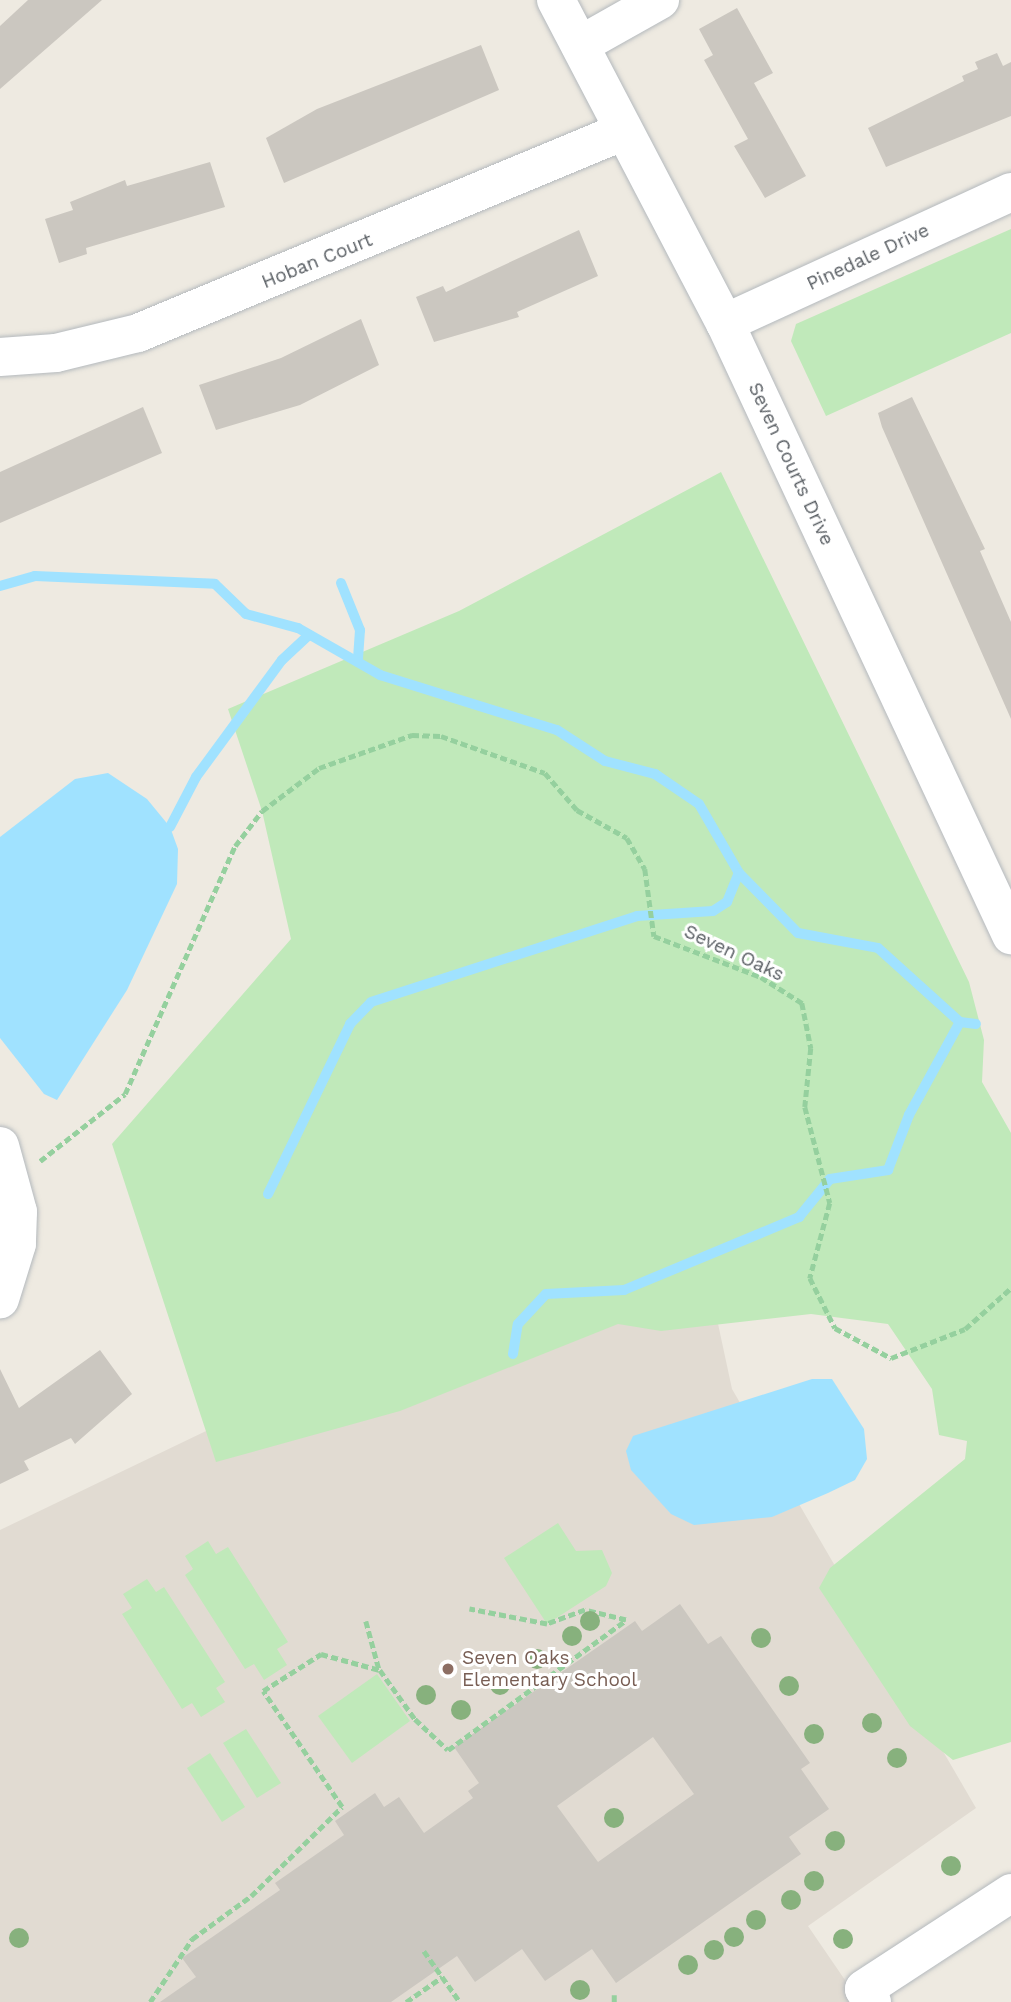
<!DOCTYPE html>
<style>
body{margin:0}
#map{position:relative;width:1011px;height:2002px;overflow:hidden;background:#eeeae1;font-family:"Work Sans",sans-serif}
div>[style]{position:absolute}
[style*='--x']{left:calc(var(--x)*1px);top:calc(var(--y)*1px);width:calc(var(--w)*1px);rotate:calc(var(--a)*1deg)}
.education>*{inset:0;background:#e1dbd2}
.green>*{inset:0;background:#c0e9ba}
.water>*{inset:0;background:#a0e2ff}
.stream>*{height:10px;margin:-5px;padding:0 5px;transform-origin:5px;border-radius:5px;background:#a0e2ff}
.building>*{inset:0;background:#cbc7c0}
.path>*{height:4.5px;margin-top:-2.25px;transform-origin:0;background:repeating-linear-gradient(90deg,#95d09e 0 7px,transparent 0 10.5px)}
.roads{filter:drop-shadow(0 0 2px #b4b9bd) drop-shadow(0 0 2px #b4b9bd)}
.minor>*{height:38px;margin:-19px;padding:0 19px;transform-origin:19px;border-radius:19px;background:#fff}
.trees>*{width:20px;height:20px;margin:-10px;border-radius:50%;background:#87b17d}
.dots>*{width:19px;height:19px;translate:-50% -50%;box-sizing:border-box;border:4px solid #fff;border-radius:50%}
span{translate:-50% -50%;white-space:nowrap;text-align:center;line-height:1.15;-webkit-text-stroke:6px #fff;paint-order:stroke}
.street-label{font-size:19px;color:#5a5f64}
.education-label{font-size:19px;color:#785e54}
.left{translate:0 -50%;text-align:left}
</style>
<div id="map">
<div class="education">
<div style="clip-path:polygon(691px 1198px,732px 1389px,976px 1808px,808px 1926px,860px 2002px,0 2002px,0 1530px)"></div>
</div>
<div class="green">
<div style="clip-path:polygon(1011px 229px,1011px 333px,826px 416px,791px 341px,796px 324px)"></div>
<div style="clip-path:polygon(721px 472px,969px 982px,984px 1040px,982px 1082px,1011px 1133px,1011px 1742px,953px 1760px,910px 1726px,819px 1588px,830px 1568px,965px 1459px,967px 1441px,939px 1435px,932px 1389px,888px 1324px,811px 1314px,661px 1331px,618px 1324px,400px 1411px,216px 1462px,112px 1144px,291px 939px,262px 811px,228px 709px,459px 611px)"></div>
<div style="clip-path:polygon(558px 1523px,576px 1551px,602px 1550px,612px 1573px,606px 1586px,547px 1624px,504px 1558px)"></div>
<div style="clip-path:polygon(208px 1541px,216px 1554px,228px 1547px,288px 1642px,277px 1649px,287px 1665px,264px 1680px,254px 1664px,245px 1669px,185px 1575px,193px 1569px,185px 1556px)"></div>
<div style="clip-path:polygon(147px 1579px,156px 1592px,164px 1587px,225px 1682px,216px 1688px,225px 1702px,201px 1717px,192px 1703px,182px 1709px,122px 1614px,132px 1608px,123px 1594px)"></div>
<div style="clip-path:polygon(377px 1674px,410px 1721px,352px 1763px,318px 1716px)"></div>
<div style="clip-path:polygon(246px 1729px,281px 1783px,257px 1798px,223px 1743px)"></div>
<div style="clip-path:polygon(210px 1753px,245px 1807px,222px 1822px,187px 1768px)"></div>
</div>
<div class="water">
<div style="clip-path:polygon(108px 773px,147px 799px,170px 827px,178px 849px,177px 884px,127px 990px,57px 1100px,44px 1094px,0 1038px,0 837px,75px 779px)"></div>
<div style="clip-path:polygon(812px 1379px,832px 1379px,864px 1429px,867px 1459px,855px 1480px,828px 1493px,772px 1517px,694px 1525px,671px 1514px,631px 1470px,626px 1451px,633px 1436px)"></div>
</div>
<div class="stream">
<div style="--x:341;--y:583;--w:51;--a:68"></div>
<div style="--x:360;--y:630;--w:32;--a:94"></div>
<div style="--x:0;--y:586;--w:36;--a:-16"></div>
<div style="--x:35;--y:576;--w:180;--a:2.5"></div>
<div style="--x:215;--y:584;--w:43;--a:44.1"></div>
<div style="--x:246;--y:614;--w:54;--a:15.1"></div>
<div style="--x:298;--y:628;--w:95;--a:29.8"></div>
<div style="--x:380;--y:675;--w:185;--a:17.3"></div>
<div style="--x:557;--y:730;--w:57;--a:32.9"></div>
<div style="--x:605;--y:761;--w:52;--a:14.6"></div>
<div style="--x:655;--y:774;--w:53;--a:34.3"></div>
<div style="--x:699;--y:804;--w:80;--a:59.9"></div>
<div style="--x:739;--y:873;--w:84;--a:45.5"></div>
<div style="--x:798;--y:933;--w:81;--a:10.6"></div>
<div style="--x:878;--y:948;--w:110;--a:42.1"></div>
<div style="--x:960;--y:1022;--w:16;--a:7"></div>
<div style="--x:170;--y:827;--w:56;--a:-62.5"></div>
<div style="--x:196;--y:777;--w:145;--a:-53.7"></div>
<div style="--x:282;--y:660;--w:37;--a:-43"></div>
<div style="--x:268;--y:1194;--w:189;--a:-64.2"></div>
<div style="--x:350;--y:1024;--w:30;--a:-46"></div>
<div style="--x:371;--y:1002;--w:280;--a:-17.9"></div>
<div style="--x:637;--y:916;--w:76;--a:-3.8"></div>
<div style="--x:713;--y:911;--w:17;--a:-33"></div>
<div style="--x:727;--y:902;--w:31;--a:-68"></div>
<div style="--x:513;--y:1354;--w:30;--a:-81"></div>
<div style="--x:518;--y:1324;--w:41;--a:-47"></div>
<div style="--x:546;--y:1294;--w:78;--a:-2.9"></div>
<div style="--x:624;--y:1290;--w:190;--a:-22.6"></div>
<div style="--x:799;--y:1217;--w:49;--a:-50.8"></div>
<div style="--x:830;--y:1179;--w:59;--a:-8.8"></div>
<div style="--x:888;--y:1170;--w:59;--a:-69.1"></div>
<div style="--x:909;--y:1115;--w:106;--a:-61.3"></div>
</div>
<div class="building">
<div style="clip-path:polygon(28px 0,102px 0,0 89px,0 26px)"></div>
<div style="clip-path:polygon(737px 8px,773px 73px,754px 83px,806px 176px,765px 198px,734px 146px,748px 139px,704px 60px,713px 55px,699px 29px)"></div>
<div style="clip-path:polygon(481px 45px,499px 90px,284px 183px,266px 138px,317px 109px)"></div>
<div style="clip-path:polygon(997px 53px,1003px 66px,1011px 62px,1011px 116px,886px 167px,868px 128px,964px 81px,962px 76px,978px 69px,975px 62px)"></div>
<div style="clip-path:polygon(210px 162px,225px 207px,86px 248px,87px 254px,59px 263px,45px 219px,73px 210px,70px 202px,125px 180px,127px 186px)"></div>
<div style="clip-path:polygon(579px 230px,598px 276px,517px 312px,519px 317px,434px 342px,416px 297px,443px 286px,446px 292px)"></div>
<div style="clip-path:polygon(361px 319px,379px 365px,300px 405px,216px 430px,199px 385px,281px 358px)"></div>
<div style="clip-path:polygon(912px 397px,985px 549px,980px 551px,1011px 622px,1011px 719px,882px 427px,878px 413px)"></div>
<div style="clip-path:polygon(143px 407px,162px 453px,0 523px,0 472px)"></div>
<div style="clip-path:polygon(100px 1350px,132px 1394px,75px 1444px,71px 1438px,24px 1461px,29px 1470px,0 1484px,0 1369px,19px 1408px)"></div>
<div style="clip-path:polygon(evenodd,680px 1604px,708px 1644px,721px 1636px,810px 1763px,801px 1769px,829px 1809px,789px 1837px,801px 1854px,616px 1983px,592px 1949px,545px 1981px,522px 1949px,475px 1982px,457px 1956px,391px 2002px,160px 2002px,196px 1977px,182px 1958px,280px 1890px,275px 1883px,344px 1835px,335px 1821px,375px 1793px,384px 1807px,399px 1797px,424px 1833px,473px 1798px,468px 1791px,479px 1783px,454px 1747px,635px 1621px,642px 1631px,680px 1604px,653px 1737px,694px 1794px,598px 1862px,557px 1806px,653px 1737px)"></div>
</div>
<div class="path">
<div style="--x:40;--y:1161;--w:108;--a:-38.2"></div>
<div style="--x:125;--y:1094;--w:271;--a:-66.1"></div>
<div style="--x:235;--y:846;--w:44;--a:-52.4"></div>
<div style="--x:262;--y:811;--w:71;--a:-37"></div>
<div style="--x:319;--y:768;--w:99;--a:-19.5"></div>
<div style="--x:412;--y:735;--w:29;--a:2"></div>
<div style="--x:441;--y:736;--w:110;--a:19.6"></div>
<div style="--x:545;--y:773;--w:49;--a:49.1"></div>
<div style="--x:577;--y:810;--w:57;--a:29.2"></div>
<div style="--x:627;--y:838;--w:36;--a:60"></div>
<div style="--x:645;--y:869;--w:68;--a:82.3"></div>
<div style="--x:654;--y:936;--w:115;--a:21"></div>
<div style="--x:761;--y:977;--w:49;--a:32.4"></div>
<div style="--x:802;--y:1003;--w:46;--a:78.7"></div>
<div style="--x:811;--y:1048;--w:59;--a:95.8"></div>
<div style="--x:805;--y:1107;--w:99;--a:75.4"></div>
<div style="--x:830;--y:1203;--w:78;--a:104.9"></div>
<div style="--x:810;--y:1278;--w:56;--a:63.4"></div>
<div style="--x:835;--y:1328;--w:64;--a:28.2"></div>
<div style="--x:891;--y:1358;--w:79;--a:-21.4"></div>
<div style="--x:965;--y:1329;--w:62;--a:-41.7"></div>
<div style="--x:366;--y:1621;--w:50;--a:74.8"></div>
<div style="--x:424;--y:1951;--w:62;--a:54.8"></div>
<div style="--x:150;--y:2002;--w:76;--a:-56.3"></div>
<div style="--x:192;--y:1939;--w:73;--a:-36.1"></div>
<div style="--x:251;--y:1896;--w:127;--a:-44.4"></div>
<div style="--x:342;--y:1807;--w:140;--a:-124.3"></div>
<div style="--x:263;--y:1691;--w:69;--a:-32.5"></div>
<div style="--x:321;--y:1654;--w:61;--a:15.2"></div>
<div style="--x:380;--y:1670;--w:60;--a:54.5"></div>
<div style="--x:415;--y:1719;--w:45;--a:43.2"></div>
<div style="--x:448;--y:1750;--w:220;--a:-36.1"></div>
<div style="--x:626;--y:1620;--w:42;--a:-166.3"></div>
<div style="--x:585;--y:1610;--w:40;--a:159.8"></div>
<div style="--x:547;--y:1624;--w:79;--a:-169.1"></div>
<div style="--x:406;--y:2002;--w:44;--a:-34.8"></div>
<div style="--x:614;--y:2002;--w:7;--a:-90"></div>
</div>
<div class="roads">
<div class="minor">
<div style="--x:556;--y:0;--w:365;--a:62.4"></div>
<div style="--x:725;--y:323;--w:676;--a:64.95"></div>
<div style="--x:580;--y:45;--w:92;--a:-29.4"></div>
<div style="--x:725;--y:323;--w:315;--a:-24.6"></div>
<div style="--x:0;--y:357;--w:56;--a:-4.1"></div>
<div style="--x:56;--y:353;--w:84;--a:-13.7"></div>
<div style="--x:138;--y:333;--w:526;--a:-22.57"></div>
<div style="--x:0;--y:1146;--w:68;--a:74.7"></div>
<div style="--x:18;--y:1212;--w:32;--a:92"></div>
<div style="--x:17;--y:1244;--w:58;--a:107.2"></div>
<div style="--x:872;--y:2002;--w:15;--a:-122"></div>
<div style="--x:864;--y:1989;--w:176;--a:-33.1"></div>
</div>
</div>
<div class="trees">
<div style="left:590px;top:1621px"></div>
<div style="left:572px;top:1636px"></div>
<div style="left:761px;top:1638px"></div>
<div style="left:537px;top:1659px"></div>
<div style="left:500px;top:1685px"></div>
<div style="left:789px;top:1686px"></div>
<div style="left:426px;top:1695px"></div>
<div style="left:461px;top:1710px"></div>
<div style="left:872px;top:1723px"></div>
<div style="left:814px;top:1734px"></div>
<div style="left:897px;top:1758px"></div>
<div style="left:614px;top:1818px"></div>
<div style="left:835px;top:1841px"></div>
<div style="left:951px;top:1866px"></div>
<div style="left:814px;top:1881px"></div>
<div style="left:791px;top:1900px"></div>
<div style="left:756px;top:1920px"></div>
<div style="left:734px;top:1937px"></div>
<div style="left:19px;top:1938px"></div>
<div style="left:843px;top:1939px"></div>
<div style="left:714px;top:1950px"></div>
<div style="left:688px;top:1965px"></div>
<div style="left:580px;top:1990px"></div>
</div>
<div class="dots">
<div style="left:448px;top:1669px;background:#8d6e63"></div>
</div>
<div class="street-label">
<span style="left:868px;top:257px;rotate:-25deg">Pinedale Drive</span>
<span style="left:317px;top:261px;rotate:-22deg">Hoban Court</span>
<span style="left:791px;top:464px;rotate:65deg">Seven Courts Drive</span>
<span style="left:734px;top:953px;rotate:25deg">Seven Oaks</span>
</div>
<div class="education-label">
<span class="left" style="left:462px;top:1669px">Seven Oaks<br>Elementary School</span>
</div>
</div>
